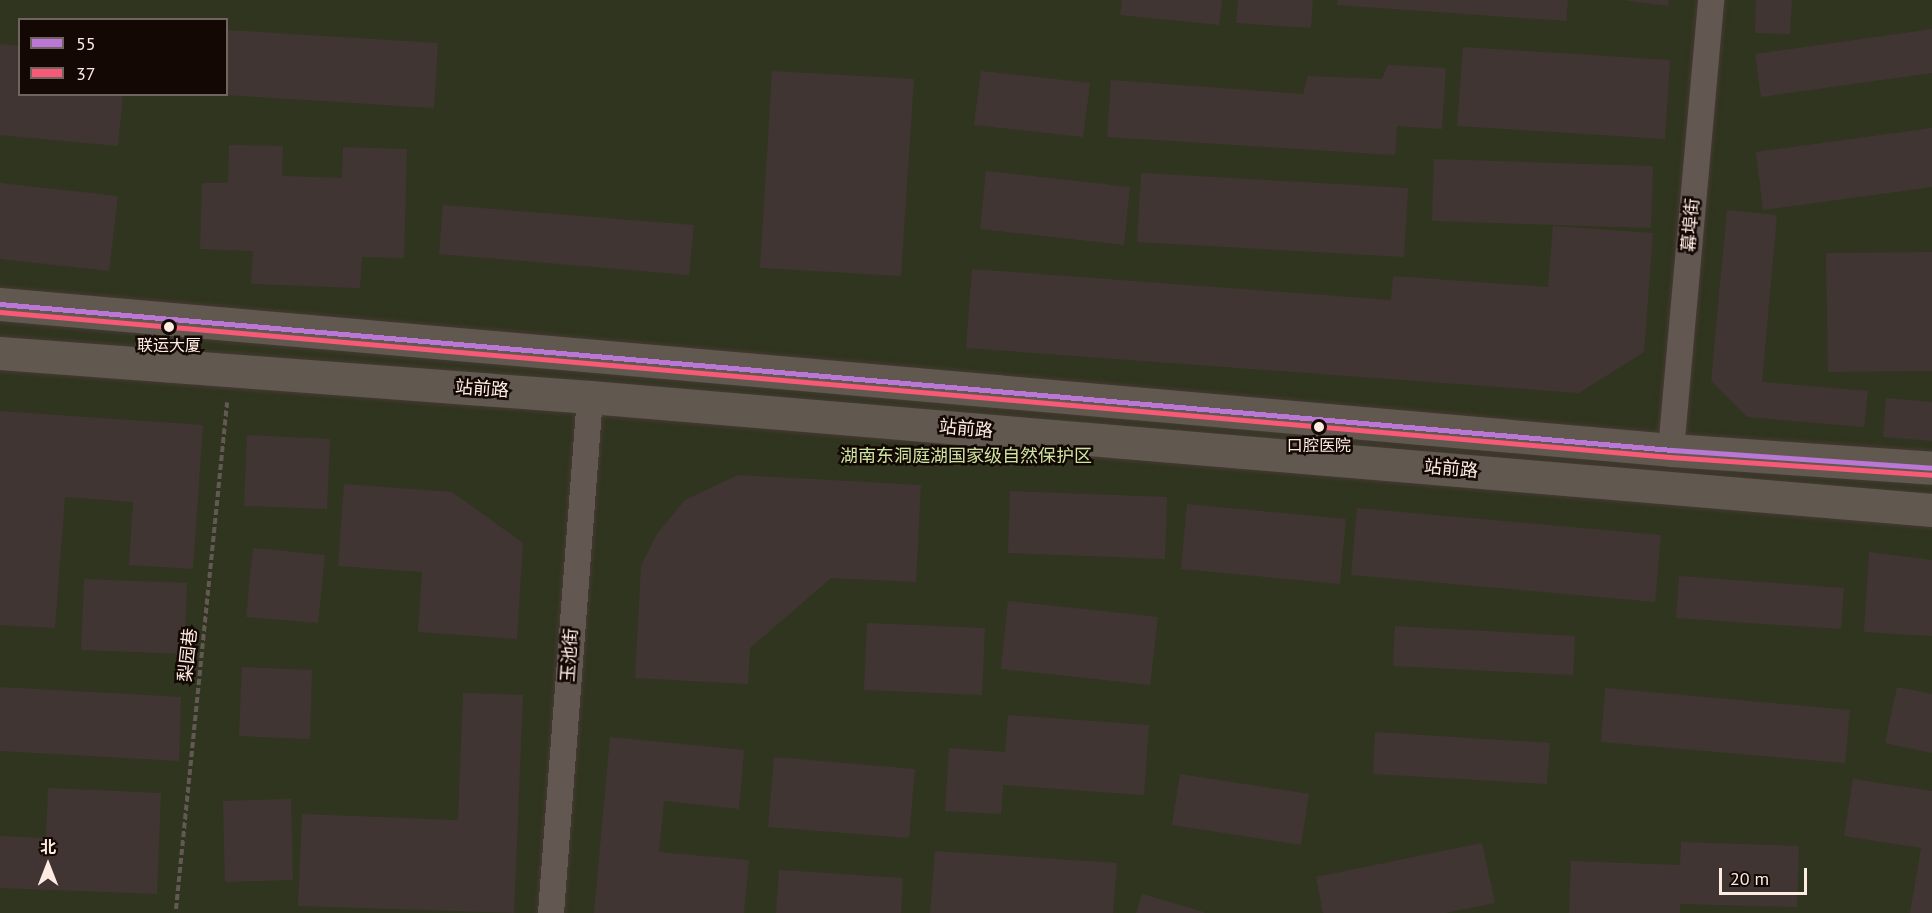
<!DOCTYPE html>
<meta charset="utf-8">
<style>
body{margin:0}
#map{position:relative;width:1932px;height:913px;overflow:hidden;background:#2a1d15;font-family:"PT Sans","Noto Sans SC",sans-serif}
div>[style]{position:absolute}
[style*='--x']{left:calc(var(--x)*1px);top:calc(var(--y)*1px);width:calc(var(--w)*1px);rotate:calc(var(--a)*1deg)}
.green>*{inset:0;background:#30351f}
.building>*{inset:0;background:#413533}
.path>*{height:4px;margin-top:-2px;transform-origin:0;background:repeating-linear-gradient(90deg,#635953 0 6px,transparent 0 9px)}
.roads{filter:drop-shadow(0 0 2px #463a34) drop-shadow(0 0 2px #463a34)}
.minor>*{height:26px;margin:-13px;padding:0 13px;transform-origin:13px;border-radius:13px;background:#635851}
.secondary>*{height:33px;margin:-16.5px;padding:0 16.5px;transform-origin:16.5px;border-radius:16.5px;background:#615850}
.bus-1>*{height:4.5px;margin:-2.25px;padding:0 2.25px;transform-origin:2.25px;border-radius:2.25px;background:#ba77d6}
.bus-2>*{height:4.5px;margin:-2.25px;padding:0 2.25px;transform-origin:2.25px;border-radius:2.25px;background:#f75a77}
.dots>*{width:16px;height:16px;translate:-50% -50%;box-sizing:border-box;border:3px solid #130804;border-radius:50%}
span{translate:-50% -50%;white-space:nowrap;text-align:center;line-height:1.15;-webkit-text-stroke:5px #130804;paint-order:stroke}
.bus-label{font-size:16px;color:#feece3}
.street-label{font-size:18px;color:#feece3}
.park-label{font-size:18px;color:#cee5a1}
.legend{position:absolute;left:18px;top:18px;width:210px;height:78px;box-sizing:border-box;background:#130804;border:2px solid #71635d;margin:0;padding:8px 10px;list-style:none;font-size:18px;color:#feece3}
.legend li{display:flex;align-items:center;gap:12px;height:30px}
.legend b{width:30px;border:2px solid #71635d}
.north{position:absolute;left:18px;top:835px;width:60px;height:60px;-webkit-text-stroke:4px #130804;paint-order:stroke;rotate:0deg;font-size:16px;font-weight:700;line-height:24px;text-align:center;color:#feece3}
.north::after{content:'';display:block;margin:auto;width:21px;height:27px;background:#feece3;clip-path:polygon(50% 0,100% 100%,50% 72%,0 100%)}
.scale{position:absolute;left:1719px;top:868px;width:88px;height:27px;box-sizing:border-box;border:3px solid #feece3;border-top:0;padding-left:8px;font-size:18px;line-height:21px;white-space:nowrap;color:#feece3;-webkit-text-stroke:4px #130804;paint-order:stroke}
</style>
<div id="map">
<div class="green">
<div style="clip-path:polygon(evenodd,0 0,1932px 0,1932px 913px,0 913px,0 0,20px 20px,226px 20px,226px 94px,20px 94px,20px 20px)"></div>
</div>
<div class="building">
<div style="clip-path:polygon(1122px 0,1222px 0,1219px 25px,1120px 15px)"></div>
<div style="clip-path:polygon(1238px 0,1313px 0,1311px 28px,1236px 23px)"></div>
<div style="clip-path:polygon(1338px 0,1568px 0,1566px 21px,1337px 5px)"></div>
<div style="clip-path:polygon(1623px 0,1669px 0,1668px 6px)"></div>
<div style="clip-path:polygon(1756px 0,1792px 0,1790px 34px,1755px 33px)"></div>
<div style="clip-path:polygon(1932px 29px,1932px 73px,1761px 97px,1755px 54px)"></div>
<div style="clip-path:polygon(226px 30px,438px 43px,434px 108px,226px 95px)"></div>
<div style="clip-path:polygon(0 44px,20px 46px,20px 94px,123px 94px,118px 146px,0 135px)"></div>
<div style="clip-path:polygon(1463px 47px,1670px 60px,1665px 139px,1457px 126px)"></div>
<div style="clip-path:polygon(1388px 65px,1446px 68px,1442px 129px,1397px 126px,1395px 155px,1107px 137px,1111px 80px,1303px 94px,1308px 76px,1382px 79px)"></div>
<div style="clip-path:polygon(772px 71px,914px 79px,901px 276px,760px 268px)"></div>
<div style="clip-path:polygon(981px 71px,1090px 83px,1083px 137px,974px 125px)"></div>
<div style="clip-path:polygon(1932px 128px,1932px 187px,1763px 210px,1756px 152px)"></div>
<div style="clip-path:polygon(229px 145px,283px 146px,282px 176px,342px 178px,343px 147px,407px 149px,404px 258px,362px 257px,360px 288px,251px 284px,253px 251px,200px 249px,202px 183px,228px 183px)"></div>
<div style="clip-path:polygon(1434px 159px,1653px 166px,1651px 228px,1432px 221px)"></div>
<div style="clip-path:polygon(986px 171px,1130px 187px,1124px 245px,980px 229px)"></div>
<div style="clip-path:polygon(1141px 173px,1408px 188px,1404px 257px,1137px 242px)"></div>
<div style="clip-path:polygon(0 183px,118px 196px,109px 271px,0 259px)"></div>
<div style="clip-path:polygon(443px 205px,694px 225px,689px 275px,439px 254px)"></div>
<div style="clip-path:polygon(1727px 210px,1777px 215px,1762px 382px,1868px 391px,1864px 427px,1747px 417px,1711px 381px)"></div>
<div style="clip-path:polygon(1553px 226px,1653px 233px,1644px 352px,1579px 393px,966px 348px,972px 269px,1391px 300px,1393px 276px,1548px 287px)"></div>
<div style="clip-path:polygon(1932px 252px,1932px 371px,1828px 372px,1826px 253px)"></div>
<div style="clip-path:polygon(1886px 398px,1932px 402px,1932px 441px,1883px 437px)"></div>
<div style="clip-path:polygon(0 411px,203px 425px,193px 569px,129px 565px,133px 502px,65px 497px,55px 628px,0 625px)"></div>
<div style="clip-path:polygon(247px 435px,330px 439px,327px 509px,244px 506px)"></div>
<div style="clip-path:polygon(738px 475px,921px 485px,916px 582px,831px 578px,750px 648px,748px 684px,635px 678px,641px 566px,657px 534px,685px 500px)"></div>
<div style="clip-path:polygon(344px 484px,452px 492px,523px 543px,517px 639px,418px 632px,422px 572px,338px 566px)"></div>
<div style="clip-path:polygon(1010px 491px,1167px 497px,1165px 559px,1008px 553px)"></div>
<div style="clip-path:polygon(1187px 504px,1346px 519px,1340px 584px,1181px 569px)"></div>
<div style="clip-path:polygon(1357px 508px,1661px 535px,1655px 602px,1351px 575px)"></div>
<div style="clip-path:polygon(253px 548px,325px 555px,318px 623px,246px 617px)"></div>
<div style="clip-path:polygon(1869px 552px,1932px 560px,1932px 636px,1864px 632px)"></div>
<div style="clip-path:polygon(1679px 576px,1844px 588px,1841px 629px,1676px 618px)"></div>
<div style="clip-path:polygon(84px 579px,187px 583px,184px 654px,81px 650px)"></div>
<div style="clip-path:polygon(1008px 601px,1158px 617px,1150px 685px,1001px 669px)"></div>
<div style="clip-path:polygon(867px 623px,985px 628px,982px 695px,864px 690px)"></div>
<div style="clip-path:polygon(1395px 626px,1575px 636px,1573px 675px,1393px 666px)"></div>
<div style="clip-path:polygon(242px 667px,312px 670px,310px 739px,239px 736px)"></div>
<div style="clip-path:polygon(0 687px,181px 697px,179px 761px,0 751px)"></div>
<div style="clip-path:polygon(1897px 687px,1932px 694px,1932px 753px,1885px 743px)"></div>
<div style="clip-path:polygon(1605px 688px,1850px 710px,1845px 763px,1601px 742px)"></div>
<div style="clip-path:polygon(463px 693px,523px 695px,514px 913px,298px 906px,302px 814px,458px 820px)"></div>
<div style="clip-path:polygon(1008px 715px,1149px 725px,1144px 795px,1003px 785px,1001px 814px,945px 811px,949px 748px,1005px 752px)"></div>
<div style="clip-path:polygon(1375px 732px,1550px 743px,1547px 784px,1373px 774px)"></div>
<div style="clip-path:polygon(610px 737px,744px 750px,739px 809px,664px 801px,659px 852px,749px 860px,744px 913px,594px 913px)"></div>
<div style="clip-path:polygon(774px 757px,915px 769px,909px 838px,768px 827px)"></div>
<div style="clip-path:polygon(1180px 774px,1309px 794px,1301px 845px,1172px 825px)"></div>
<div style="clip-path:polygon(1853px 779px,1932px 791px,1932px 913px,1910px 913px,1921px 848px,1844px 836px)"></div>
<div style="clip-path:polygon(48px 788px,161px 793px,157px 894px,0 888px,0 836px,46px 838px)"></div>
<div style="clip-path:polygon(291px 799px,293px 880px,225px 882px,223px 801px)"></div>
<div style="clip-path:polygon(1681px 842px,1799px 846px,1797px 907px,1680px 904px,1680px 913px,1569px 913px,1571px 861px,1680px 865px)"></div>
<div style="clip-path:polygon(1482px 843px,1495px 903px,1445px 913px,1323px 913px,1316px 877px)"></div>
<div style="clip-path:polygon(935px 851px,1117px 863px,1113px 913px,930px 913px)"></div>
<div style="clip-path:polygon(779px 870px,903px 878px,901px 913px,776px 913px)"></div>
<div style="clip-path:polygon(1142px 894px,1204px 912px,1204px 913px,1136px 913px)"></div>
</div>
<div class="path">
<div style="--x:176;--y:909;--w:509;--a:-84.24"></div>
</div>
<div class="roads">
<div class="minor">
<div style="--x:1671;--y:450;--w:452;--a:-84.9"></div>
<div style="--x:551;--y:913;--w:517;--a:-85.68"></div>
</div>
<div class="secondary">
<div style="--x:0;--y:304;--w:1677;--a:4.99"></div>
<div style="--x:1671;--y:450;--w:262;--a:3.9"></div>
<div style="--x:0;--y:353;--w:592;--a:4.27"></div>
<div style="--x:590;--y:397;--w:1347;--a:4.81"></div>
</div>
</div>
<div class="bus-1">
<div style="--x:0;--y:304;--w:1677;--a:4.99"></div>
<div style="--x:1671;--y:450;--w:262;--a:3.9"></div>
</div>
<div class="bus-2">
<div style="--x:0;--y:312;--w:1676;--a:4.96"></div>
<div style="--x:1670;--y:457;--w:262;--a:3.9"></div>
</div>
<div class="dots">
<div style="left:169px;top:327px;background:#feece3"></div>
<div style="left:1319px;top:427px;background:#feece3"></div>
</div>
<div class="bus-label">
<span style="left:169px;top:345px">联运大厦</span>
<span style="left:1319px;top:445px">口腔医院</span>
</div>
<div class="street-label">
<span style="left:1691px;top:225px;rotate:-85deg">幕埠街</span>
<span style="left:482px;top:389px;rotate:4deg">站前路</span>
<span style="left:966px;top:429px;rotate:5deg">站前路</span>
<span style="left:1451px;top:469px;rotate:5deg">站前路</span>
<span style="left:188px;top:655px;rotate:-84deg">梨园巷</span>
<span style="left:570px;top:655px;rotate:-86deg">玉池街</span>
</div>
<div class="park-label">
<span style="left:966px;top:456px">湖南东洞庭湖国家级自然保护区</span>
</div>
<ul class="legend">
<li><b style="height:8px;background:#ba77d6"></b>55</li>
<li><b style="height:8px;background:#f75a77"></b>37</li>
</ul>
<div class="north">北</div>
<div class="scale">20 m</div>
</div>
